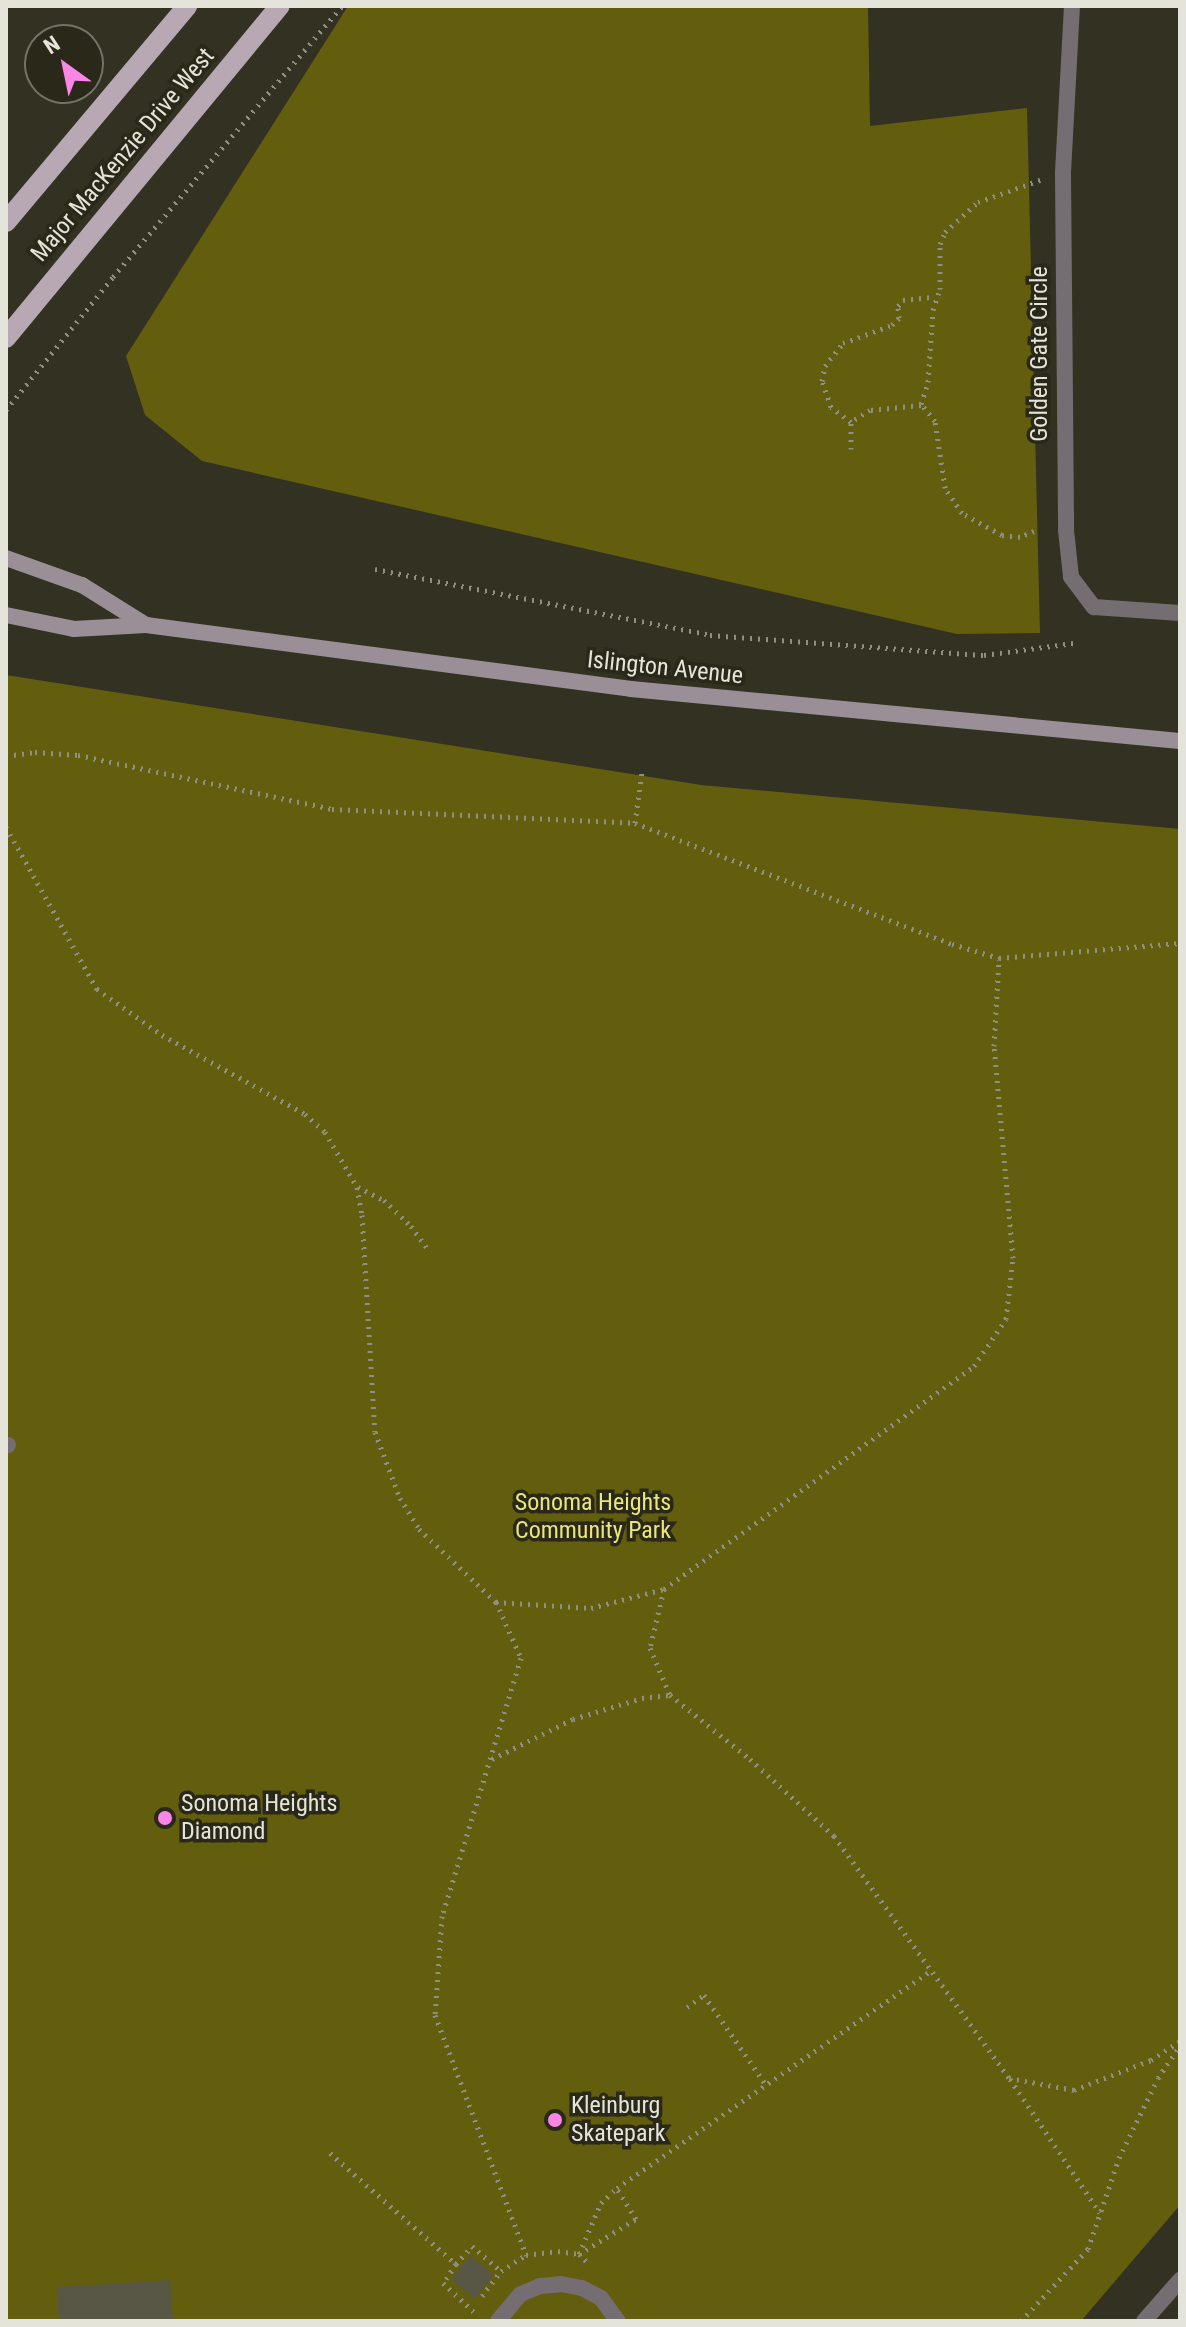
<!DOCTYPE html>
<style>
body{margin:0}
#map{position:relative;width:1186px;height:2327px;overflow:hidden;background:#333222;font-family:"Roboto Condensed",sans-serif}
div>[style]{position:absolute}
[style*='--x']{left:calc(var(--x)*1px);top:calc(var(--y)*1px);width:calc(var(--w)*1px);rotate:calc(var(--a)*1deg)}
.green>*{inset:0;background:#635e0e}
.building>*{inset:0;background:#585746}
.path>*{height:5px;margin-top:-2.5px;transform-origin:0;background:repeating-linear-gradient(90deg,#8f8f82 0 2px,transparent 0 8px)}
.service>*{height:16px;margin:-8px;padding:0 8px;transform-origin:8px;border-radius:8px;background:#746d72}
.minor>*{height:16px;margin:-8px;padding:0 8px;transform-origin:8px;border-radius:8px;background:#746d72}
.secondary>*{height:16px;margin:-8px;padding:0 8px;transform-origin:8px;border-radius:8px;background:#9a8f97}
.primary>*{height:20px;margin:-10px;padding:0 10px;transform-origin:10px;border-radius:10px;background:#b7a8b3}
.dots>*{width:22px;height:22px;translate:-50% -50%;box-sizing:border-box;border:4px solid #292819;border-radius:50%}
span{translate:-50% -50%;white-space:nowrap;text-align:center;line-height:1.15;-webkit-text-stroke:7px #292819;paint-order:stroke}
.street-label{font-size:24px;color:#e4e4da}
.park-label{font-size:24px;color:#eae57c}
.poi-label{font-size:24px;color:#e4e4da}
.left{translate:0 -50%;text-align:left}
.frame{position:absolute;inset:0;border:8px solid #e4e4da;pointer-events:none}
.north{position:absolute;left:24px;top:24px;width:80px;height:80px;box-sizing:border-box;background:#292819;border:2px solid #747366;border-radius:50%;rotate:327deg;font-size:22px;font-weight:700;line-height:32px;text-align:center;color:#e4e4da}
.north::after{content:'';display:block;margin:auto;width:28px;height:36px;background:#fa87e6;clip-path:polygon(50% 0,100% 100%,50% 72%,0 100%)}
</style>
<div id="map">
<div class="green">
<div style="clip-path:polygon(348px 6px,868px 6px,870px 126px,1027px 108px,1040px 633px,957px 634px,202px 461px,145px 415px,126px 356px)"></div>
<div style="clip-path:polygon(6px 675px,701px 785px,1180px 829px,1180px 2205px,1081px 2321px,6px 2321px)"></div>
</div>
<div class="building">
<div style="clip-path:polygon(470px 2256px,494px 2275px,474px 2299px,451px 2279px)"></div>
<div style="clip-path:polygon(170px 2280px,173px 2321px,59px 2321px,57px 2287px)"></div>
</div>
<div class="path">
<div style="--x:921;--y:405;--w:51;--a:174.4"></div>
<div style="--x:870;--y:410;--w:22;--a:148"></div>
<div style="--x:851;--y:422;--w:25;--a:-143"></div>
<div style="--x:831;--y:407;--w:28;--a:-109"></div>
<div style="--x:822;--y:381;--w:15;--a:-79"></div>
<div style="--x:825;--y:366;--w:29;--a:-52"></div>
<div style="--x:843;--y:343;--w:52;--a:-20.2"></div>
<div style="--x:892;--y:325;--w:10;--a:-45"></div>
<div style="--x:899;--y:318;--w:12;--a:-95"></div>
<div style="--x:898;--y:306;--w:8;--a:-50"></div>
<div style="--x:903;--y:300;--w:31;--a:-6"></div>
<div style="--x:6;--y:410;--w:171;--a:-51.2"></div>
<div style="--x:113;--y:277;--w:355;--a:-49.8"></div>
<div style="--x:851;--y:449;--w:27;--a:-90"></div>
<div style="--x:1034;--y:531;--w:15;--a:157"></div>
<div style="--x:1020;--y:537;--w:18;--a:-174"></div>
<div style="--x:1002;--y:535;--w:46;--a:-151.2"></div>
<div style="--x:962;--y:513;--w:30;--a:-124"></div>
<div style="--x:945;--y:488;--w:68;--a:-98.5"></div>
<div style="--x:935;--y:421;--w:22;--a:-129"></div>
<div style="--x:921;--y:404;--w:23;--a:-72"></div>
<div style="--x:928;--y:382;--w:72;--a:-86"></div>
<div style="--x:933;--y:310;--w:22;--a:-72"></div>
<div style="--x:940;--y:289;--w:45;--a:-90"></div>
<div style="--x:940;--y:244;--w:13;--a:-67"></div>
<div style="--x:945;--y:232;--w:45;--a:-42.3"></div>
<div style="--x:978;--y:202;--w:66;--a:-19.5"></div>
<div style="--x:375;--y:569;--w:341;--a:11.1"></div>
<div style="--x:710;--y:635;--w:275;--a:4.2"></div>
<div style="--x:984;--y:655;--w:90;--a:-7.7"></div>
<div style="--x:6;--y:756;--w:29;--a:-8"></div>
<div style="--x:35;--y:752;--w:43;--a:4"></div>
<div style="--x:78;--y:755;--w:260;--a:12"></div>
<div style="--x:332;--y:809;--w:303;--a:2.6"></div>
<div style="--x:635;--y:823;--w:339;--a:20.9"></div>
<div style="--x:952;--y:944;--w:49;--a:16.6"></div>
<div style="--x:999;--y:958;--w:182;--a:-4.7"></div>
<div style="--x:635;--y:823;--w:51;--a:-82.2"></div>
<div style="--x:6;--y:827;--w:186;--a:60.7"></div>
<div style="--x:97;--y:989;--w:80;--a:35.3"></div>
<div style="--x:162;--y:1035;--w:163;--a:28.9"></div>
<div style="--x:305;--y:1114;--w:27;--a:42"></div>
<div style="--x:325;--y:1132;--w:64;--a:59.8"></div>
<div style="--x:357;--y:1187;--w:28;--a:80"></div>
<div style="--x:362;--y:1215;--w:217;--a:86.6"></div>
<div style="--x:375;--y:1432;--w:71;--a:69.3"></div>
<div style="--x:400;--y:1498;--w:36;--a:58"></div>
<div style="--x:419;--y:1529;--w:106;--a:43.5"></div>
<div style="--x:496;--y:1602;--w:95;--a:3.6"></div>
<div style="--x:591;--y:1608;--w:75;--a:-14.6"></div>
<div style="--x:664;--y:1589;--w:382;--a:-35.7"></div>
<div style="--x:974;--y:1366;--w:57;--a:-55.8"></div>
<div style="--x:1006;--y:1319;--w:61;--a:-83.5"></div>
<div style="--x:1013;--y:1258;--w:213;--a:-95.1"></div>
<div style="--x:994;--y:1046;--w:88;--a:-86.7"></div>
<div style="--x:358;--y:1187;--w:29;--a:27"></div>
<div style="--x:384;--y:1200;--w:37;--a:44"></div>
<div style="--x:411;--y:1226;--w:32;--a:54"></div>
<div style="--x:664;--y:1589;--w:61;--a:103.3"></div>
<div style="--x:650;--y:1648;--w:51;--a:66.9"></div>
<div style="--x:670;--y:1695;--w:102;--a:38.7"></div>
<div style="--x:750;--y:1759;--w:114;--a:42.5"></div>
<div style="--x:834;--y:1836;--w:299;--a:54.1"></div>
<div style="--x:1009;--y:2078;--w:66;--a:10.5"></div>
<div style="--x:1074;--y:2090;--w:83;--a:-21.3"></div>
<div style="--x:1151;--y:2060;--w:35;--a:-33"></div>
<div style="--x:496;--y:1602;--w:61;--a:65.9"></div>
<div style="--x:521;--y:1658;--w:270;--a:107"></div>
<div style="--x:442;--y:1916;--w:99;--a:94"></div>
<div style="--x:435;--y:2015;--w:257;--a:69.2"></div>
<div style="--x:492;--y:1759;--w:90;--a:-26.3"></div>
<div style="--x:573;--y:1719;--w:72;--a:-16.9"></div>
<div style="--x:642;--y:1698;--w:28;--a:-6"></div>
<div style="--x:687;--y:2007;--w:21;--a:-35"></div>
<div style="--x:704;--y:1995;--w:109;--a:55.4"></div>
<div style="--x:1010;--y:2079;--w:161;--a:56.1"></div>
<div style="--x:330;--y:2153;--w:168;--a:41.4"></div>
<div style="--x:456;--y:2264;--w:24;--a:-48"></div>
<div style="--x:472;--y:2246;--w:38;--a:41"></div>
<div style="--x:579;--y:2254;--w:56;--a:-66.7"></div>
<div style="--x:601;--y:2203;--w:22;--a:-43"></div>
<div style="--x:617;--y:2188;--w:383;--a:-34.7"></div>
<div style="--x:579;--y:2254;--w:67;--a:-31.6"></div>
<div style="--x:636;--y:2219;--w:36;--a:-122"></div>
<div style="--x:456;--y:2264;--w:23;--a:124"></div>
<div style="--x:443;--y:2283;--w:42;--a:43.1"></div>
<div style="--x:482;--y:2296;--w:31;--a:-53"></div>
<div style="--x:501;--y:2271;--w:30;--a:-33"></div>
<div style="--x:526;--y:2255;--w:32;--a:-7"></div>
<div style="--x:558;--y:2251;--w:21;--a:8"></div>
<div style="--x:579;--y:2254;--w:11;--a:45"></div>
<div style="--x:1021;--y:2321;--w:98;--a:-47.1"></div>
<div style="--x:1088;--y:2249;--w:96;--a:-71.2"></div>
<div style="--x:1119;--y:2158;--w:89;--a:-64"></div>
<div style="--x:1158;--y:2078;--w:40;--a:-56"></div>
</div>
<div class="service">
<div style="--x:6;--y:1445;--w:2;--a:0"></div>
<div style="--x:498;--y:2321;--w:35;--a:-50"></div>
<div style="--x:521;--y:2294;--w:21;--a:-23"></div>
<div style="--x:540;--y:2286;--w:21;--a:-5"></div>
<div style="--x:561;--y:2284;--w:21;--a:11"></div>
<div style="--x:582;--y:2288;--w:21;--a:28"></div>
<div style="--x:601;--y:2298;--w:29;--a:54"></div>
</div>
<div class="minor">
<div style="--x:1072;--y:6;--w:167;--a:93.1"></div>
<div style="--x:1063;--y:173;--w:357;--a:89.5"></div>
<div style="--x:1066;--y:530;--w:47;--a:83.9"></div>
<div style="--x:1071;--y:577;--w:38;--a:53"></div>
<div style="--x:1094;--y:607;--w:86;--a:4"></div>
<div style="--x:1144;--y:2321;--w:55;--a:-48.7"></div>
</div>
<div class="secondary">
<div style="--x:6;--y:558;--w:81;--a:19.6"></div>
<div style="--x:82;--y:585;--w:75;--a:32"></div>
<div style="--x:6;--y:615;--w:69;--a:11.6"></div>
<div style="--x:74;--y:629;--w:72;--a:-3.2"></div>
<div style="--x:146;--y:625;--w:489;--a:7.5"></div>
<div style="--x:631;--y:689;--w:551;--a:5.41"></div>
</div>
<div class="primary">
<div style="--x:6;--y:222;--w:282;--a:-50"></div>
<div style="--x:6;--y:338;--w:430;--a:-50.5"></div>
</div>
<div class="dots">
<div style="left:165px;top:1818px;background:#fa87e6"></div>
<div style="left:555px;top:2120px;background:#fa87e6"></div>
</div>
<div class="street-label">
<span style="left:123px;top:155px;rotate:-50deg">Major MacKenzie Drive West</span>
<span style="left:1040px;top:354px;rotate:-90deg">Golden Gate Circle</span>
<span style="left:665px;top:668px;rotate:6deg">Islington Avenue</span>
</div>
<div class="park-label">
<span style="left:593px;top:1517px">Sonoma Heights<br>Community Park</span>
</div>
<div class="poi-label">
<span class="left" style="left:181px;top:1818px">Sonoma Heights<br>Diamond</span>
<span class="left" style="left:571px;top:2120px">Kleinburg<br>Skatepark</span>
</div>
<div class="frame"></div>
<div class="north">N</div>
</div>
